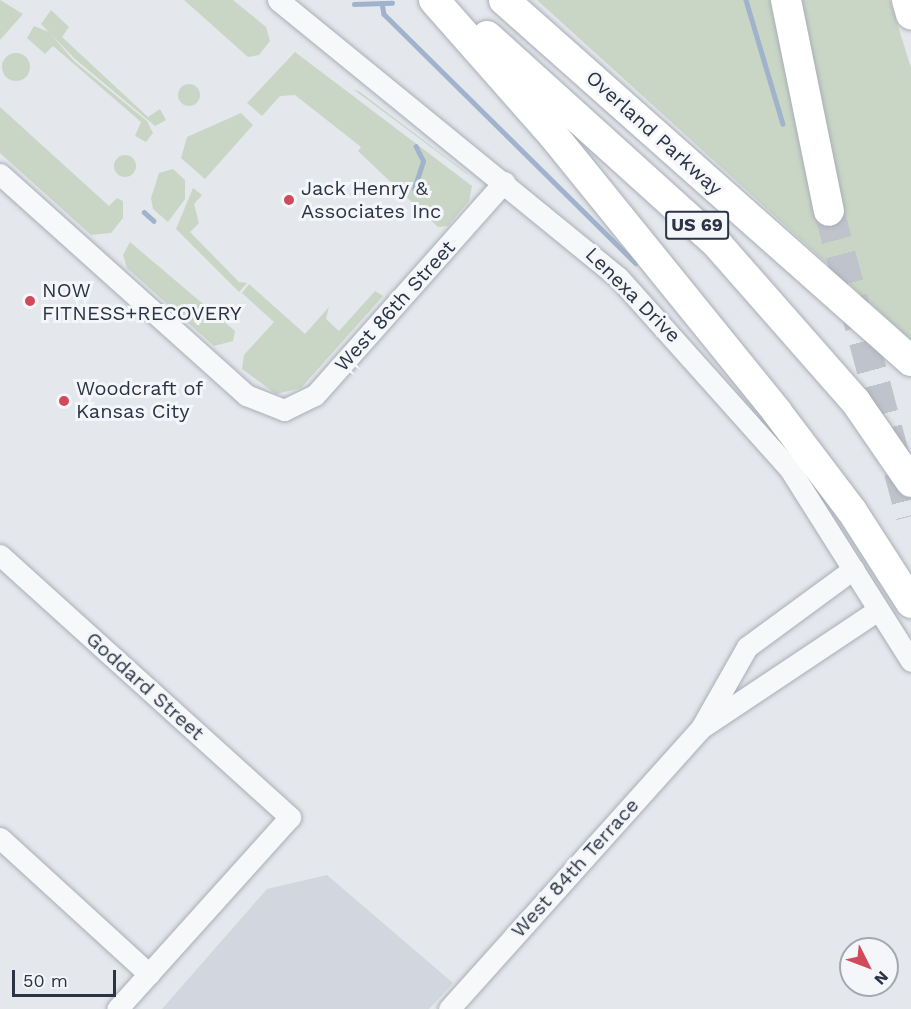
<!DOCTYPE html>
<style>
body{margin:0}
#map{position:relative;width:911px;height:1009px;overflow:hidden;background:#e4e7ec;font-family:"Work Sans",sans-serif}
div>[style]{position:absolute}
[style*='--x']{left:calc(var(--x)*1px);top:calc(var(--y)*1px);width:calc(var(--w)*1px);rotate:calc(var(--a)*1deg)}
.built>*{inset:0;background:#d2d6de}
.green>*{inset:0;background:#c9d6c5}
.round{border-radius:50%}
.stream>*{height:4.5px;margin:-2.25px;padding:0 2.25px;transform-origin:2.25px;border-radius:2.25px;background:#9fb4cc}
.highway-tunnel>*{height:30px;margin-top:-15px;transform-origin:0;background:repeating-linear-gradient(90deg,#bfc3cb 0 30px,transparent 0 45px)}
.roads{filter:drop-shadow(0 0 2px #a9aeb7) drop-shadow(0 0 2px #a9aeb7)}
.minor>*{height:21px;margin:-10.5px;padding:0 10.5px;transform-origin:10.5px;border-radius:10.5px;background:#f7f8fa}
.highway>*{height:30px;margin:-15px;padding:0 15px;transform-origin:15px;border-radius:15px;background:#fff}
.dots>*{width:16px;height:16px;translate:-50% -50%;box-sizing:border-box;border:3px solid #f4f6f9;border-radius:50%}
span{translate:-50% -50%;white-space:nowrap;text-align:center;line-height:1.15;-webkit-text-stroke:6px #f4f6f9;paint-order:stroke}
.shield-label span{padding:2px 4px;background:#f4f6f9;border:2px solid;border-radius:4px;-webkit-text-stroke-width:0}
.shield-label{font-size:18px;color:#2b3445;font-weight:700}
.street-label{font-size:20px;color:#2b3445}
.poi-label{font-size:20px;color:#2b3445}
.left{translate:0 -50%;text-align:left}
.north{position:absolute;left:839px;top:937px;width:60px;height:60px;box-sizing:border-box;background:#f4f6f9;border:2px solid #a4a8b1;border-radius:50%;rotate:132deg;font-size:16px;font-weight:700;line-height:24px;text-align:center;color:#2b3445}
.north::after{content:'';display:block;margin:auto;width:21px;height:27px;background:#d1495b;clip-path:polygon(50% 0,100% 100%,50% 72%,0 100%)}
.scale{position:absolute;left:12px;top:970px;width:104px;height:27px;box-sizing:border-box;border:3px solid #2b3445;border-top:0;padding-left:8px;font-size:18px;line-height:21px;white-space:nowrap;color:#2b3445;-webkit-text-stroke:4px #f4f6f9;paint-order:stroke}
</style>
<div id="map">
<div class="built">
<div style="clip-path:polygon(327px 875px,453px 983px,429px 1009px,162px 1009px,267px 889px)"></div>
</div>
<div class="green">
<div style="clip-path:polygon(0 0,23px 14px,0 40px)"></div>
<div style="clip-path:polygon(184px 0,233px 0,266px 27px,270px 41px,259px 55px,248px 57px)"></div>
<div style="clip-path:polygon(537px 0,770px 0,818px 216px,793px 0,890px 0,911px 68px,911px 340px)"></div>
<div style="clip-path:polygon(51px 10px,69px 27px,62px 37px,148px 117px,160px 109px,166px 120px,155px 126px,75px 59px,41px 24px)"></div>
<div style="clip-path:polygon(34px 26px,49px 32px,74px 61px,147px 121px,153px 133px,146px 142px,135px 136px,141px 122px,53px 46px,45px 54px,27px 38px)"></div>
<div style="clip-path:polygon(295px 52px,472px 186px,469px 201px,448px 226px,438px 227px,358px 151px,361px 147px,295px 95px,280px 96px,262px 116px,247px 103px)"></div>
<div class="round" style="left:2px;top:53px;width:28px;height:28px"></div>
<div class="round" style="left:178px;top:84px;width:22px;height:22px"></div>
<div style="clip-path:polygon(353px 89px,360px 92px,468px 174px,467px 174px)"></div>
<div style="clip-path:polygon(0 107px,109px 206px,117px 198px,123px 201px,123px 218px,111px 233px,91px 235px,0 153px)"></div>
<div style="clip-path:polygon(241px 113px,253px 125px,205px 179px,181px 158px,187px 137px)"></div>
<div class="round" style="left:114px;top:155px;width:22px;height:22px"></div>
<div style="clip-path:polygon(173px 169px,185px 180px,185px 199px,168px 222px,153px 209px,151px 198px,159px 173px)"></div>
<div style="clip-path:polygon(193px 188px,202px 195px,194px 204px,199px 223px,190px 232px,239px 282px,247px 283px,239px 292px,176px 229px)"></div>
<div style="clip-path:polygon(130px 242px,235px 331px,233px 341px,214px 346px,127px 268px,123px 255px)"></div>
<div style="clip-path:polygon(249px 284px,305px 334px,329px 307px,326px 319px,339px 331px,375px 291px,383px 296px,301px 388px,276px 394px,242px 369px,244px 355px,274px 322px,242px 293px)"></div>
</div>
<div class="stream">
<div style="--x:746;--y:0;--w:129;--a:73.4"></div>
<div style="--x:382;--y:3;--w:11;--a:80"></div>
<div style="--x:384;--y:14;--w:354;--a:44.7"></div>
<div style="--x:354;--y:4;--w:38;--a:-2"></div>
<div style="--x:414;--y:189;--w:29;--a:-72"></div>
<div style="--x:423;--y:161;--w:16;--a:-117"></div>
<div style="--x:144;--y:212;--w:13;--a:42"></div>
</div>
<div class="highway-tunnel">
<div style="--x:829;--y:211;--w:316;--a:75"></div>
</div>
<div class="roads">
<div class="minor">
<div style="--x:278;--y:0;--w:439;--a:39.2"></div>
<div style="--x:618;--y:277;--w:256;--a:48.2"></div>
<div style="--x:789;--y:468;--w:228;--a:57.7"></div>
<div style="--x:0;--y:174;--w:331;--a:41.9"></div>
<div style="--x:246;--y:395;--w:41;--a:21.5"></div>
<div style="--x:284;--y:410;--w:34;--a:-26"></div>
<div style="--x:315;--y:395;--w:285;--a:-48.4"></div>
<div style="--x:0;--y:555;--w:391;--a:42.1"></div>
<div style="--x:290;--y:817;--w:258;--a:132"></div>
<div style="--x:704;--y:726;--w:209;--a:-33.7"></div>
<div style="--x:0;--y:838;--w:202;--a:42.4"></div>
<div style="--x:449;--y:1009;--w:377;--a:-48.1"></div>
<div style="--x:701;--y:728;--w:93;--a:-60.4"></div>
<div style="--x:747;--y:647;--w:132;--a:-36.3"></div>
</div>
<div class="highway">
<div style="--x:434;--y:0;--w:180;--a:48.6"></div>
<div style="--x:553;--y:135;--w:356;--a:51"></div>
<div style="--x:777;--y:412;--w:124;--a:52.9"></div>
<div style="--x:852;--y:511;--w:109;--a:57.3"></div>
<div style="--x:504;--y:0;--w:544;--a:41.57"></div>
<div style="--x:786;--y:0;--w:215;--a:78.5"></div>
<div style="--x:907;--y:0;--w:15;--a:74"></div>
<div style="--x:487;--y:36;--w:312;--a:42.1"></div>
<div style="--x:718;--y:245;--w:209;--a:48.7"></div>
<div style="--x:856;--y:402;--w:97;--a:55.5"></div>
</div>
</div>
<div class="dots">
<div style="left:289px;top:200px;background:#d1495b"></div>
<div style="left:30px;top:301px;background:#d1495b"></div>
<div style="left:64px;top:401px;background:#d1495b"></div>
</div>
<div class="shield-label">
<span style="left:697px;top:225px">US 69</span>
</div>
<div class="street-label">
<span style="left:654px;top:133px;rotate:42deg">Overland Parkway</span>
<span style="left:633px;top:295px;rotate:45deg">Lenexa Drive</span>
<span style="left:395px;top:306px;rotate:-48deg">West 86th Street</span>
<span style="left:145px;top:686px;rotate:42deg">Goddard Street</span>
<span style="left:575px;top:868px;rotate:-48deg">West 84th Terrace</span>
</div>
<div class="poi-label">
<span class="left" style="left:301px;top:200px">Jack Henry &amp;<br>Associates Inc</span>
<span class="left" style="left:42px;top:302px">NOW<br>FITNESS+RECOVERY</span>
<span class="left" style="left:76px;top:400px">Woodcraft of<br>Kansas City</span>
</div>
<div class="north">N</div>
<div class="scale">50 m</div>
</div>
